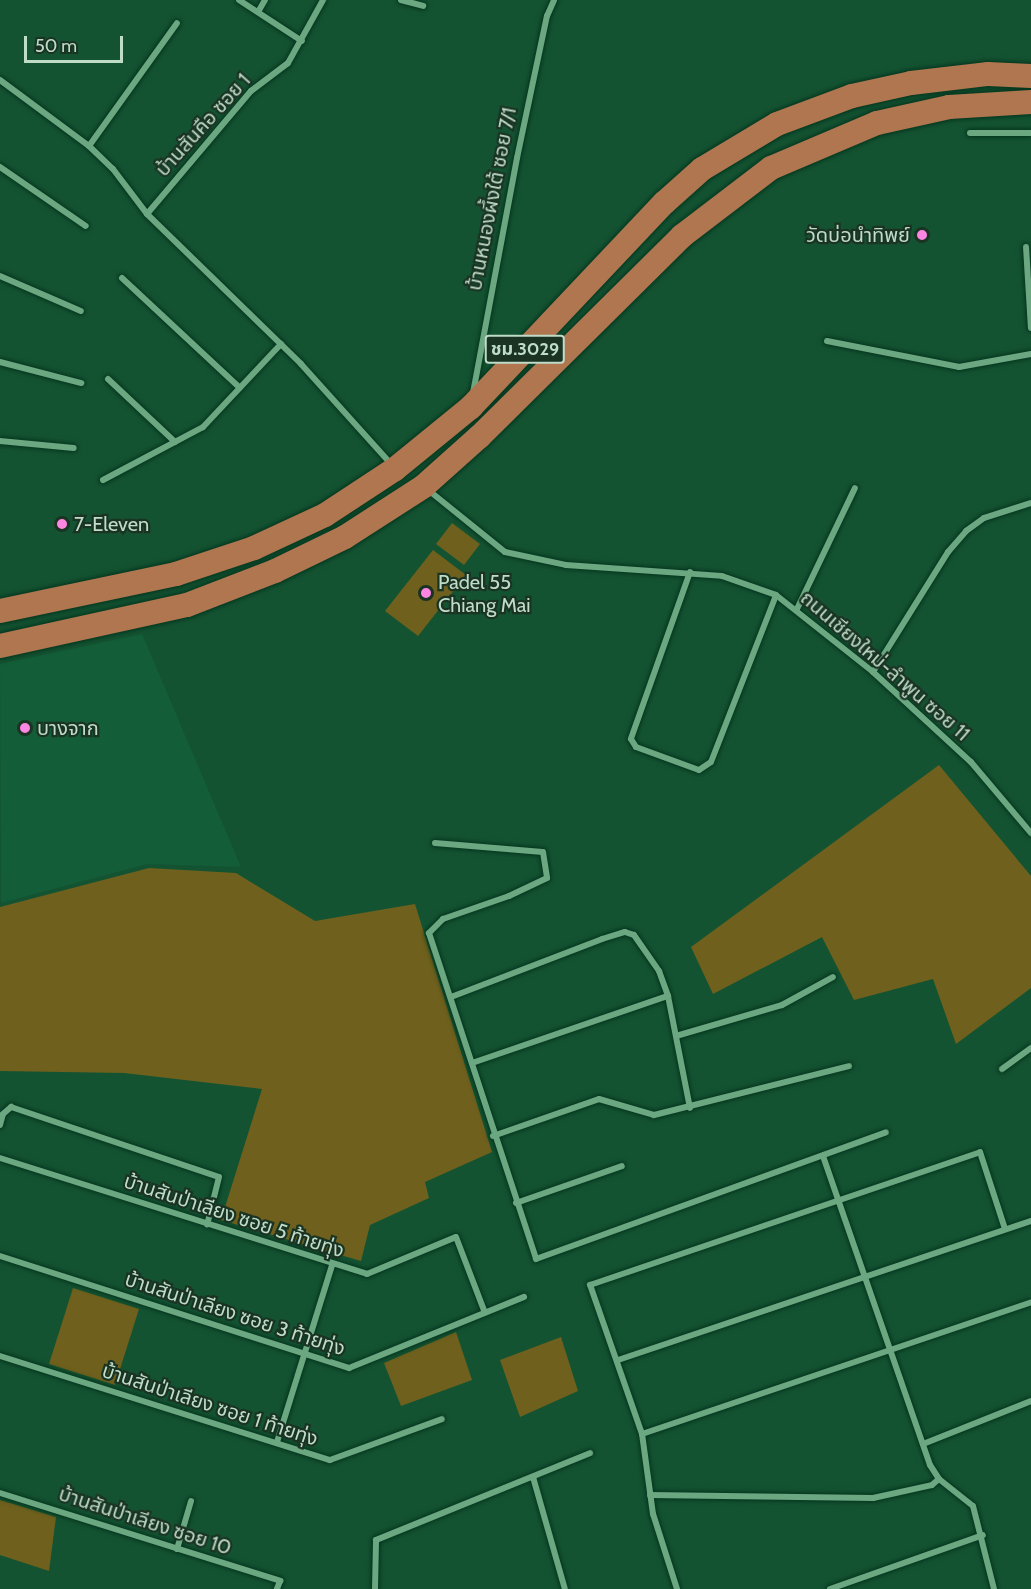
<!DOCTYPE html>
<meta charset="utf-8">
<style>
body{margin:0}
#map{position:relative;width:1031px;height:1589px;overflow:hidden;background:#145332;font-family:Cabin,"Noto Sans Thai",sans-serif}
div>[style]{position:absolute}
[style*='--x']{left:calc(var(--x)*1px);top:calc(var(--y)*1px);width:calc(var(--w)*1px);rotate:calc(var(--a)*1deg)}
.built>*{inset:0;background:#135d38}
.green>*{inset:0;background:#6f601d}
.roads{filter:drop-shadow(0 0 2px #05361e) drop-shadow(0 0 2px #05361e)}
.street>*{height:6px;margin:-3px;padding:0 3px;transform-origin:3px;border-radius:3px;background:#6ba781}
.primary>*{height:24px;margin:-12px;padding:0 12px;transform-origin:12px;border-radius:12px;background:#af7650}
.dots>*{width:16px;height:16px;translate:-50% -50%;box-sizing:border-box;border:3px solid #1a3323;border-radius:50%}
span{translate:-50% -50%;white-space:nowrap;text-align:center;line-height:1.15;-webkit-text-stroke:4.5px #1a3323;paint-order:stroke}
.shield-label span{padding:2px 4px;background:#1a3323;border:2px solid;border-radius:4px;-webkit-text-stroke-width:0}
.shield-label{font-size:18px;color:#bfdcc8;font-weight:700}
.street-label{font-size:20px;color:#bfdcc8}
.poi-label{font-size:20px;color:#bfdcc8}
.right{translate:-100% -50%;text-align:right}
.left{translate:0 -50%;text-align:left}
.scale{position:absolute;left:24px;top:36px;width:99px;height:27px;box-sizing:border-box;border:3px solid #bfdcc8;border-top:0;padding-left:8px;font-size:18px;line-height:21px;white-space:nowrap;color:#bfdcc8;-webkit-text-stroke:4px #1a3323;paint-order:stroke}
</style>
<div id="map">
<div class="built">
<div style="clip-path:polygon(142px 634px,241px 867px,147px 864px,1px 903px,0 664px)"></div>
</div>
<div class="green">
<div style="clip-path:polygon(452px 523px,480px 544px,464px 565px,436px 544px)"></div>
<div style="clip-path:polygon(433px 550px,466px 575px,418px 636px,385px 611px)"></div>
<div style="clip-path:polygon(939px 765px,1031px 876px,1031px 988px,956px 1044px,933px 979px,854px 1000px,822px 937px,713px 994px,691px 947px)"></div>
<div style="clip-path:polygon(149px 868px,236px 873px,315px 921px,415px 904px,492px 1152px,425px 1182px,429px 1198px,370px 1225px,361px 1261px,221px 1220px,262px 1089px,124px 1073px,0 1071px,0 907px)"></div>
<div style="clip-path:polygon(73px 1288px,139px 1309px,115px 1385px,49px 1364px)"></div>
<div style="clip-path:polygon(456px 1332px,472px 1380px,401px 1406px,384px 1363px)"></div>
<div style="clip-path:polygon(561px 1337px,578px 1391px,520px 1417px,500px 1360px)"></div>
<div style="clip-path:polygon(0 1500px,56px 1517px,49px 1571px,0 1555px)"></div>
</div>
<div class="roads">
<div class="street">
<div style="--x:239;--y:0;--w:75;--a:33.1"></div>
<div style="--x:401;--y:0;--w:23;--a:15"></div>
<div style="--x:258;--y:12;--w:14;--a:-60"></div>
<div style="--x:0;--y:80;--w:111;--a:36.6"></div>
<div style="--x:89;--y:146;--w:33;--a:44"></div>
<div style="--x:113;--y:169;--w:56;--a:52.9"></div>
<div style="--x:147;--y:214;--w:215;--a:44.2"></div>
<div style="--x:301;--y:364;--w:136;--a:48"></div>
<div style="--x:970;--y:133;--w:61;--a:0"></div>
<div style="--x:89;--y:146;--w:151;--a:-54.4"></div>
<div style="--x:0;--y:167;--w:104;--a:34.5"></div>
<div style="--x:147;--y:214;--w:161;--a:-49.8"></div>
<div style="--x:251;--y:91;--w:46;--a:-37.1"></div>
<div style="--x:288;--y:63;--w:72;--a:-60.9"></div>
<div style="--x:1026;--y:247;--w:81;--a:86.5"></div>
<div style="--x:0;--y:276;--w:88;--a:23.4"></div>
<div style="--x:122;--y:278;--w:161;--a:43"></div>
<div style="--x:827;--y:341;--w:135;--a:11.1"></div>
<div style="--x:959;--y:367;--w:73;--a:-10.2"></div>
<div style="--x:0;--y:362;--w:84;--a:14.5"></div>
<div style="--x:108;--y:379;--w:92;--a:43.2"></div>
<div style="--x:473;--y:393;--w:239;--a:-79.4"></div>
<div style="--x:517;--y:158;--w:145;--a:-78.1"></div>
<div style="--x:547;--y:16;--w:17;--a:-66"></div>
<div style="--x:0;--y:441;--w:74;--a:5.4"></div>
<div style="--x:103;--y:480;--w:113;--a:-27.9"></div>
<div style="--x:203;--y:427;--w:114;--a:-46.8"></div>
<div style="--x:427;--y:489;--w:100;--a:38.9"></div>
<div style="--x:505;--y:552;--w:62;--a:12"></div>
<div style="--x:566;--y:565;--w:156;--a:4"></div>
<div style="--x:722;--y:576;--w:57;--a:19.4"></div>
<div style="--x:776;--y:595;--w:124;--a:38.4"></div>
<div style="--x:873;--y:672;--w:133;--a:42.6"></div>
<div style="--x:971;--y:762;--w:93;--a:49.8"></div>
<div style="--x:690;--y:572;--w:177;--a:109.5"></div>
<div style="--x:631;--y:739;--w:9;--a:58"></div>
<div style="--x:636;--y:747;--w:67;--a:20.1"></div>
<div style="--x:699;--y:770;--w:14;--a:-34"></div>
<div style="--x:711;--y:762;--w:179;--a:-68.7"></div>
<div style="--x:797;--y:609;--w:134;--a:-64.4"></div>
<div style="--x:873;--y:672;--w:142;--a:-58"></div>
<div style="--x:948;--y:552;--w:28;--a:-49"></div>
<div style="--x:966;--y:531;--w:22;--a:-36"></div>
<div style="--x:984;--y:518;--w:49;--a:-17.7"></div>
<div style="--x:435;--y:843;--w:108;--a:4.8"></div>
<div style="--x:543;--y:852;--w:26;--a:81"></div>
<div style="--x:547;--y:878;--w:42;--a:154.7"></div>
<div style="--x:509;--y:896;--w:70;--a:160.8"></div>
<div style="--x:443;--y:919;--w:20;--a:135"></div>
<div style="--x:429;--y:933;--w:343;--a:71.8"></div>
<div style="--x:536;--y:1259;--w:372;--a:-19.9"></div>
<div style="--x:451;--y:997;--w:162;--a:-21"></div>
<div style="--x:602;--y:939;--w:24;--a:-17"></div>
<div style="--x:625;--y:932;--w:9;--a:18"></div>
<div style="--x:634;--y:935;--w:44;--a:55.2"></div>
<div style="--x:659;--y:971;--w:27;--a:70"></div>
<div style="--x:668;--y:996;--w:114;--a:78.9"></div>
<div style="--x:676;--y:1036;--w:110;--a:-16.3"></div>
<div style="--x:782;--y:1005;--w:58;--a:-28.8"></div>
<div style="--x:472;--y:1063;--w:207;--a:-18.9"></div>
<div style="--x:1002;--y:1069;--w:36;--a:-36"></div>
<div style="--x:0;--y:1125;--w:11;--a:-75"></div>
<div style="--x:3;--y:1114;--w:11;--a:-41"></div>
<div style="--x:11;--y:1107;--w:219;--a:18.6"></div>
<div style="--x:219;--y:1177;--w:49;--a:104"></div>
<div style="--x:493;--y:1136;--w:112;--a:-19.2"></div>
<div style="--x:599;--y:1099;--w:57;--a:16.2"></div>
<div style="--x:654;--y:1115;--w:201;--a:-14.1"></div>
<div style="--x:823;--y:1156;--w:327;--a:70.9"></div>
<div style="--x:930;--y:1465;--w:17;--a:57"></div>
<div style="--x:939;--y:1479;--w:43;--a:38.5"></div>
<div style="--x:973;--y:1506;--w:86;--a:75.8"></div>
<div style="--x:0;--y:1158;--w:385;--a:17.5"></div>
<div style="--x:367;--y:1274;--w:96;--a:-22.6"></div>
<div style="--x:456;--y:1237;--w:81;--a:69.1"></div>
<div style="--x:516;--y:1203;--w:112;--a:-19.2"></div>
<div style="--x:0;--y:1256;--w:367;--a:17.8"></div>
<div style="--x:349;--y:1368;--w:189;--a:-22.1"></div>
<div style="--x:0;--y:1356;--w:346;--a:17.5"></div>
<div style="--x:330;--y:1460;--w:119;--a:-20.1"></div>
<div style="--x:618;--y:1360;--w:436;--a:-18.6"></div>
<div style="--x:642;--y:1434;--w:411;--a:-18.7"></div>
<div style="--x:277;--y:1442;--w:185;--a:-72.7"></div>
<div style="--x:923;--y:1444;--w:116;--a:-21.7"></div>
<div style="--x:533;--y:1477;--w:116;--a:74.1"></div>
<div style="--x:0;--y:1493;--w:294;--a:17.4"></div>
<div style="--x:280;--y:1581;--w:9;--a:111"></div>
<div style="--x:650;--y:1495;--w:223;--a:0.8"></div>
<div style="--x:873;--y:1498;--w:60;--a:-12.4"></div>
<div style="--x:932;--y:1485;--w:9;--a:-41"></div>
<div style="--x:177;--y:1549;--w:50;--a:-73.7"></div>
<div style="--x:375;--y:1589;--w:49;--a:-88.8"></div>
<div style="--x:376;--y:1540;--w:231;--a:-22.1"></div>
<div style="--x:677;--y:1589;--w:79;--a:-107.7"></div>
<div style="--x:653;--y:1514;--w:81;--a:-97.8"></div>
<div style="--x:642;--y:1434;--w:158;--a:-109.2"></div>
<div style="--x:590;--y:1285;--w:412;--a:-18.8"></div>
<div style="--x:980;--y:1152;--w:81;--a:72"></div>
<div style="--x:830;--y:1589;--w:162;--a:-19.4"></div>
</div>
<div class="primary">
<div style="--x:0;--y:611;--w:180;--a:-11.9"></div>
<div style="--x:176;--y:574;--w:82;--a:-18.4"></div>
<div style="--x:254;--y:548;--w:78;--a:-24.9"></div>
<div style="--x:325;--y:515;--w:84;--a:-33.3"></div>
<div style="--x:395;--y:469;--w:98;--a:-39.2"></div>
<div style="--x:471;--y:407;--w:281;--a:-46.6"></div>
<div style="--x:664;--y:203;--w:51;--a:-41.8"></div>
<div style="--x:702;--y:169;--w:87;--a:-31"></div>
<div style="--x:777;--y:124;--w:80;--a:-20.5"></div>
<div style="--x:852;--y:96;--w:60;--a:-12.4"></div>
<div style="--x:911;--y:83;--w:78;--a:-6.7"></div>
<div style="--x:988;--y:74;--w:43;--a:2.7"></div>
<div style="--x:0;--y:646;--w:191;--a:-12.4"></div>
<div style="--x:187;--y:605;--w:94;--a:-21.1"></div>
<div style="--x:275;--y:571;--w:78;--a:-25.9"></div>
<div style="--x:345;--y:537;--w:94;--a:-32.8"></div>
<div style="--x:424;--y:486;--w:75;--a:-41.8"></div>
<div style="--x:480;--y:436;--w:284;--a:-44.7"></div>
<div style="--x:682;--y:236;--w:112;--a:-37.4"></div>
<div style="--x:771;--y:168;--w:115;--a:-23"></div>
<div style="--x:877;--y:123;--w:74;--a:-12.5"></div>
<div style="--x:949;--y:107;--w:82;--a:-3.5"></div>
</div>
</div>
<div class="dots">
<div style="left:922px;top:235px;background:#fd86e3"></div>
<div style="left:62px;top:524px;background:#fd86e3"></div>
<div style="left:426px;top:593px;background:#fd86e3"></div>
<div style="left:25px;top:728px;background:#fd86e3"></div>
</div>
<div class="shield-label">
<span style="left:525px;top:349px">ชม.3029</span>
</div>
<div class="street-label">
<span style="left:203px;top:125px;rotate:-48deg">บ้านสันคือ ซอย 1</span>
<span style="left:492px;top:199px;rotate:-79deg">บ้านหนองผึ้งใต้ ซอย 7/1</span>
<span style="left:885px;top:666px;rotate:41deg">ถนนเชียงใหม่-ลำพูน ซอย 11</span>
<span style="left:234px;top:1216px;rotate:18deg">บ้านสันป่าเลียง ซอย 5 ท้ายทุ่ง</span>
<span style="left:235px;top:1314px;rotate:18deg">บ้านสันป่าเลียง ซอย 3 ท้ายทุ่ง</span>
<span style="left:210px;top:1405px;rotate:18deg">บ้านสันป่าเลียง ซอย 1 ท้ายทุ่ง</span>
<span style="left:145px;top:1521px;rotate:18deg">บ้านสันป่าเลียง ซอย 10</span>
</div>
<div class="poi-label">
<span class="right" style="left:910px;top:235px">วัดบ่อนำทิพย์</span>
<span class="left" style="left:74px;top:524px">7-Eleven</span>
<span class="left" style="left:438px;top:594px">Padel 55<br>Chiang Mai</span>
<span class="left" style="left:37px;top:728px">บางจาก</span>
</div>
<div class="scale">50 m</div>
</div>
